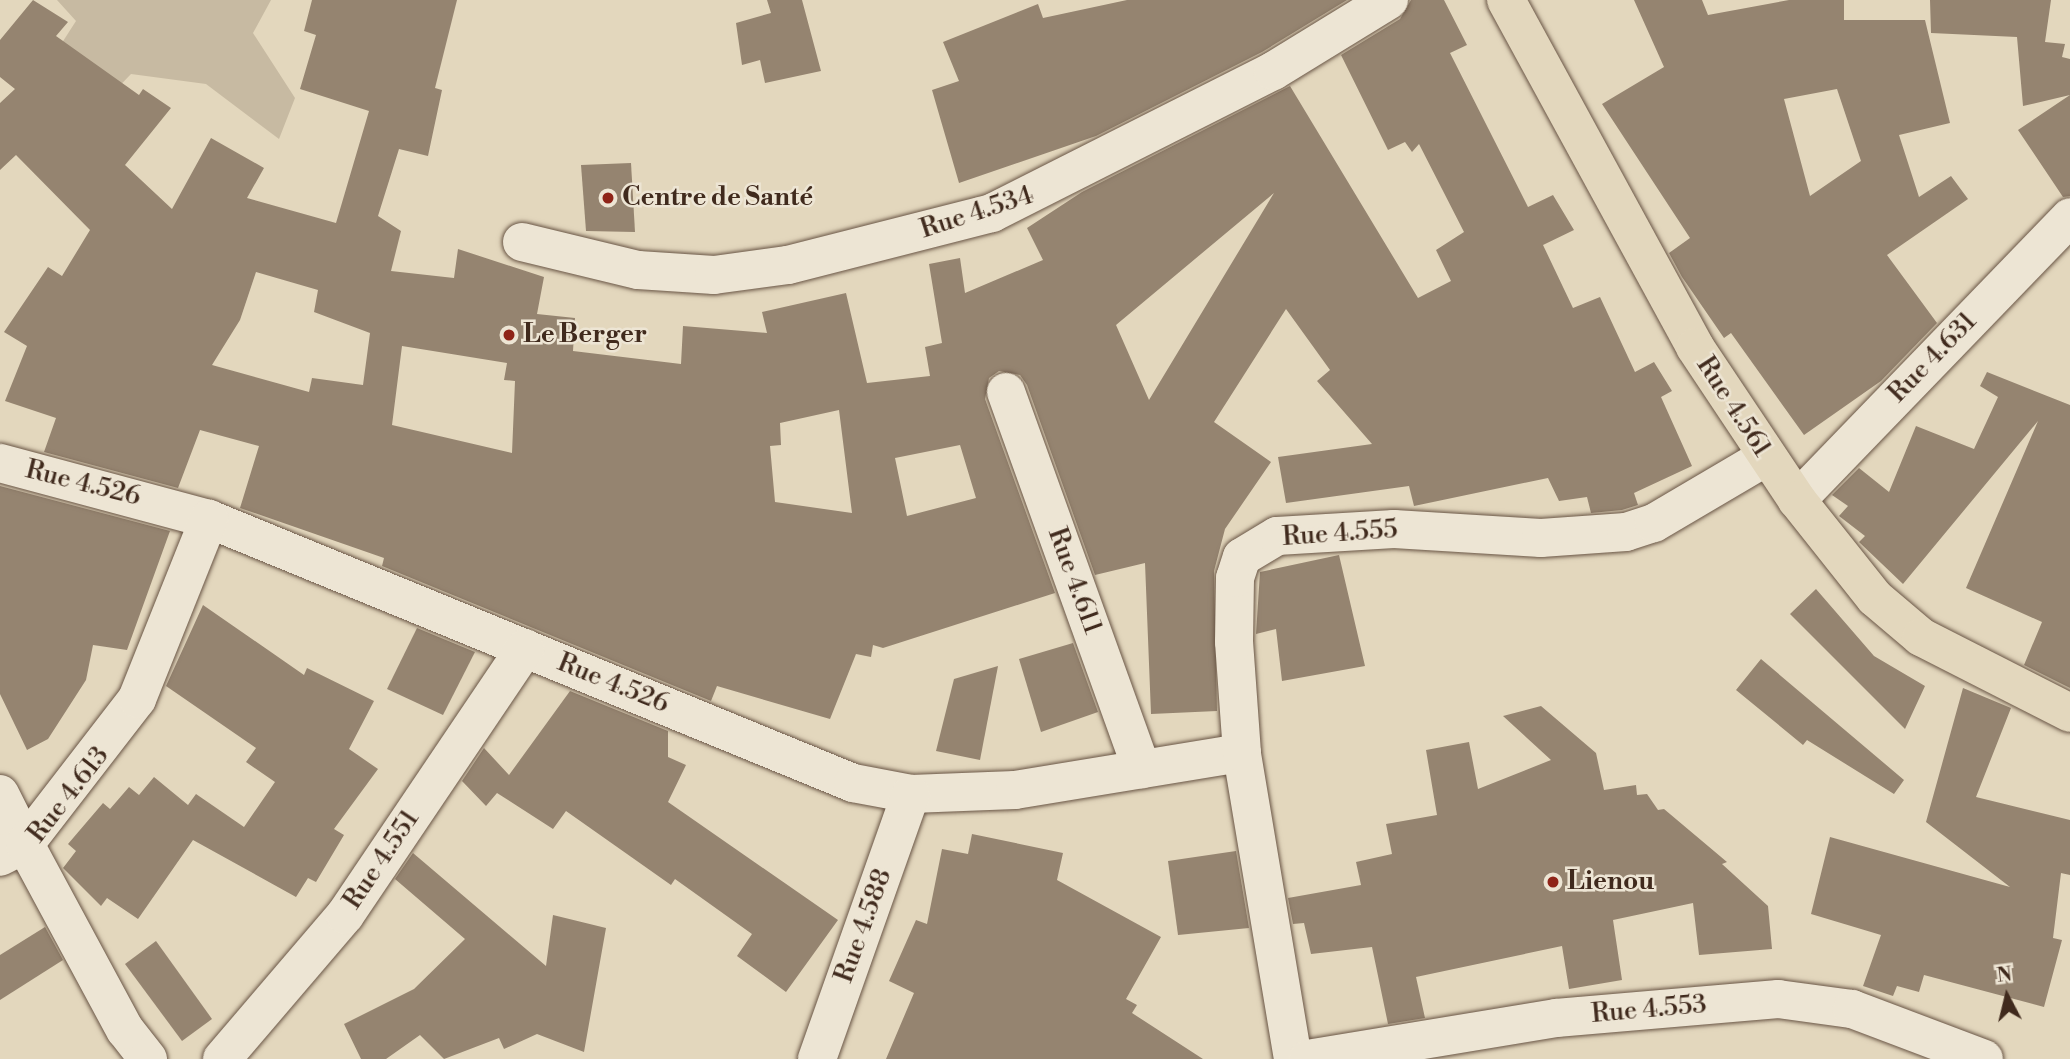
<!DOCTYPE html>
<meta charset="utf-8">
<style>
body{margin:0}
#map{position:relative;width:2070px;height:1059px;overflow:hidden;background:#e3d7bd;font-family:"Libre Bodoni",serif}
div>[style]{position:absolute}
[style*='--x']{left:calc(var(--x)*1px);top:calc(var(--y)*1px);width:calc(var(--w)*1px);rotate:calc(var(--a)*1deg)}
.green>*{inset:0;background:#c7baa2}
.building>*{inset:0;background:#958470}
.roads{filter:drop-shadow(0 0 2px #695545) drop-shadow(0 0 2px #695545)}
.minor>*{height:38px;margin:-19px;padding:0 19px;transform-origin:19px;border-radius:19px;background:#ede5d4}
.major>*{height:38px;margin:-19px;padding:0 19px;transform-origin:19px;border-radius:19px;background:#e3d7bd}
.dots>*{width:19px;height:19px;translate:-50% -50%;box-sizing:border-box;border:4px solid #ede5d4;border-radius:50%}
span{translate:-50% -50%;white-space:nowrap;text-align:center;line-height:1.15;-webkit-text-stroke:5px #ede5d4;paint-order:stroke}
.poi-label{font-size:26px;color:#402a1d;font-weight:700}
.left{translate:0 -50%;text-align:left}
.street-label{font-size:26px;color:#402a1d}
.north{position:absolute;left:1972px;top:961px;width:70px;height:70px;-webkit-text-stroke:5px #ede5d4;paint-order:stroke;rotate:353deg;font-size:19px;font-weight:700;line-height:28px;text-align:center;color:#402a1d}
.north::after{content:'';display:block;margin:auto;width:24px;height:32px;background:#402a1d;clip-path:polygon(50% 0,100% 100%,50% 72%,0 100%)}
</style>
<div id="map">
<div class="green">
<div style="clip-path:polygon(57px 0,271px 0,253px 33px,295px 98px,279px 139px,206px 84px,131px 74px,79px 128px,40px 77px,76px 21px)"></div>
</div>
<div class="building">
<div style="clip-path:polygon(evenodd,33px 0,68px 22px,56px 36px,139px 95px,143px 89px,171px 108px,125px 165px,172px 209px,211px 138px,264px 168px,247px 198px,336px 223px,369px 111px,300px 89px,316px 35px,304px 31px,312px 0,457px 0,435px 88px,442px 90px,428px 156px,399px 149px,378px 216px,401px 231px,391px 271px,454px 278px,458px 249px,544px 277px,537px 314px,575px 318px,573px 351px,681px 364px,683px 326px,767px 333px,762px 312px,846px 293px,867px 383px,930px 376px,925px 347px,942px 343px,929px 264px,960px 258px,965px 293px,1043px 260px,1027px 228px,1082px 192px,1290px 86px,1418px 298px,1451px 281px,1436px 250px,1464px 232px,1419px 144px,1412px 152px,1405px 142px,1388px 150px,1341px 55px,1400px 19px,1411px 0,1444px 0,1467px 45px,1450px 53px,1528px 207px,1553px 195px,1574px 230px,1543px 245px,1573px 308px,1600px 297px,1635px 372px,1654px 362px,1672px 391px,1661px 397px,1692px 466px,1634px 493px,1638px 505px,1622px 510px,1591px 513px,1587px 497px,1559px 501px,1548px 478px,1414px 506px,1409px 486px,1286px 503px,1278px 457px,1372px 444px,1317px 381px,1330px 370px,1286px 309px,1214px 422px,1271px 462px,1225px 529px,1214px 571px,1217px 711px,1151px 714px,1145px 563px,1095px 575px,1027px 385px,1020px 375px,999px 371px,989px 378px,985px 399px,1055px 593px,883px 648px,873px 645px,871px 657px,856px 654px,830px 719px,717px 686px,711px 701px,382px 566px,384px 558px,240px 508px,259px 446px,200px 430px,178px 488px,44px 452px,56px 418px,5px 401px,27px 346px,4px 332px,48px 267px,62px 276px,90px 230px,16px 155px,0 170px,0 103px,15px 89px,0 77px,0 40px,33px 0,1274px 193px,1149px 400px,1116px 325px,1274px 193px,33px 0,256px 272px,318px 290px,314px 312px,370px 333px,363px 385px,312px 378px,309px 392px,212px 365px,240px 320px,256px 272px,33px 0,402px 346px,507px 363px,504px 380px,515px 381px,512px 453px,392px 425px,402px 346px,33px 0,839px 410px,852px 513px,775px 502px,770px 446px,781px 445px,780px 423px,839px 410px,33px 0,960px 445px,976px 498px,907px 516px,895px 458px,960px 445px)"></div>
<div style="clip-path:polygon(767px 0,802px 0,821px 71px,765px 83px,760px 60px,742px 65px,736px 23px,771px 13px)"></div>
<div style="clip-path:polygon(1127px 0,1347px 0,1262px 52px,1096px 136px,959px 183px,932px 90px,959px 81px,943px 42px,1038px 4px,1043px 18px)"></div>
<div style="clip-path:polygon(evenodd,1634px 0,1702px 0,1708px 15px,1789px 0,1844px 0,1844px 20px,1925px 20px,1950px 123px,1899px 135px,1919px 197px,1951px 176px,1968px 199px,1887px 255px,1937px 323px,1881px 381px,1804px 435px,1731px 333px,1724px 338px,1682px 277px,1669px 253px,1690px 238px,1602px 104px,1664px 67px,1634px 0,1837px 89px,1861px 161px,1810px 196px,1784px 99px,1837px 89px)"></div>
<div style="clip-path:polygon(1930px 0,2051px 0,2045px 42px,2065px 44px,2062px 57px,2070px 59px,2070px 196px,2063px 197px,2018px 130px,2070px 95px,2023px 106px,2017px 37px,1931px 33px)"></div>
<div style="clip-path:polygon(631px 163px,635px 232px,586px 231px,581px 165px)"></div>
<div style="clip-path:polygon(1987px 372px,2070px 405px,2070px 688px,2024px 665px,2042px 622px,1966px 588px,2038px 421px,1903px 584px,1859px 542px,1865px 536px,1839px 516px,1848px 506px,1832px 495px,1859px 468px,1889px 492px,1916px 426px,1974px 449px,1998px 397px,1980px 386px)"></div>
<div style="clip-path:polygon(0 486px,170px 531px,127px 650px,93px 645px,86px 680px,48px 739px,27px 750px,0 694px)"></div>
<div style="clip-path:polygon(1339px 555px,1365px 666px,1282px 681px,1276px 629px,1256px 634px,1260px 572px)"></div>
<div style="clip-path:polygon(1816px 589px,1874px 656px,1925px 686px,1905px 729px,1790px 614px)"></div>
<div style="clip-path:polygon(203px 605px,304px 675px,307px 668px,374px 701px,349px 749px,378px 769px,334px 829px,344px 835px,316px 882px,308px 878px,296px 897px,193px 840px,138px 919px,107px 898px,101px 906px,63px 868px,76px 851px,68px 844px,103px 803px,110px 809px,129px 787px,139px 795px,154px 777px,188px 805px,196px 794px,244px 827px,275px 782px,246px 762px,256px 748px,166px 686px)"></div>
<div style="clip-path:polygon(417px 628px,475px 652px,443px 715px,387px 689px)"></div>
<div style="clip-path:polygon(1073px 643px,1098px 712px,1041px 732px,1019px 659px)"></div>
<div style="clip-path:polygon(1761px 659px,1904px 780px,1894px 794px,1807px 740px,1803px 745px,1736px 690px)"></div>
<div style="clip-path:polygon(998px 666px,980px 760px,936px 751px,954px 679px)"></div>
<div style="clip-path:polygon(1963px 688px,2011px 708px,1976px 797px,2070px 820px,2070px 875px,2061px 873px,2053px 938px,2062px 940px,2044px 1007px,1924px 975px,1919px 992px,1897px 986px,1893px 996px,1863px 986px,1881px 935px,1811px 914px,1830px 837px,2010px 887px,1926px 822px)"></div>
<div style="clip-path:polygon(570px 691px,668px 731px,668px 757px,686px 765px,668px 802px,838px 920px,786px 992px,737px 956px,752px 934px,675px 879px,671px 885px,566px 811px,553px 829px,497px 793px,486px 806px,462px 781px,484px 748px,509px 775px)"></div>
<div style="clip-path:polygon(1541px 706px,1596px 753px,1604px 790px,1636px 785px,1637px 795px,1647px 794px,1658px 810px,1664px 809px,1727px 862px,1722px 864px,1768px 906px,1772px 949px,1699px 955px,1693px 903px,1613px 920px,1622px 980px,1569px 989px,1562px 946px,1416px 977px,1425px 1018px,1388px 1024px,1372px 947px,1311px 954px,1304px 923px,1293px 924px,1288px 898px,1361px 885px,1356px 862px,1392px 854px,1386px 824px,1437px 815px,1426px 750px,1469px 742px,1478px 789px,1551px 760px,1503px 716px)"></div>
<div style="clip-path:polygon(972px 834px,1063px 853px,1057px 880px,1161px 937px,1126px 999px,1137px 1005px,1132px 1013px,1203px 1059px,886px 1059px,914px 993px,889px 981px,916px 920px,927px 924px,942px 849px,968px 854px)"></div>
<div style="clip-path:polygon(1236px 851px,1249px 928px,1178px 935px,1168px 861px)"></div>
<div style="clip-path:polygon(413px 853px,546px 966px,553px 915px,606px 928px,584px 1052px,537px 1034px,504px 1049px,499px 1038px,444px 1059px,420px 1035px,386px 1059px,361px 1059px,344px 1024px,414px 989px,465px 939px,395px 879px)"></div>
<div style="clip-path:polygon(45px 927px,63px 960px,0 1000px,0 955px)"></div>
<div style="clip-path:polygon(156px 941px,212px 1019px,182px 1041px,125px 964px)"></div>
</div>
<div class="roads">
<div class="minor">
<div style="--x:522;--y:242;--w:119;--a:13.6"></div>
<div style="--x:638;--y:270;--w:76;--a:3.8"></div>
<div style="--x:714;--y:275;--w:75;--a:-7.7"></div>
<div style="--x:788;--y:265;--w:211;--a:-14.3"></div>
<div style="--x:992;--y:213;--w:315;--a:-26.8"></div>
<div style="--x:1273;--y:71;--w:136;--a:-31.5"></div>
<div style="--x:1006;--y:392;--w:401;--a:70.2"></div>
<div style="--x:0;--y:463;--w:216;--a:15"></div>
<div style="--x:209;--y:519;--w:696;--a:22.29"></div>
<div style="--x:853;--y:783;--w:59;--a:10.7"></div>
<div style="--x:911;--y:794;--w:104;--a:-2.2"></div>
<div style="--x:1015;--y:790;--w:230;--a:-9.3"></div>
<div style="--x:1797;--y:500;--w:393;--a:-46"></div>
<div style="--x:0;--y:794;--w:56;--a:63.4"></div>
<div style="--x:25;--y:844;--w:28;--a:153"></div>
<div style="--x:148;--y:1059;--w:37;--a:-128"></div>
<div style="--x:125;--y:1030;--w:211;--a:-118.3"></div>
<div style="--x:25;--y:844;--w:183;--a:-52.3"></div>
<div style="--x:137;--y:699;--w:194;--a:-68.2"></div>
<div style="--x:222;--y:1059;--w:189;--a:-49.5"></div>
<div style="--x:345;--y:915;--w:322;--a:-56"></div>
<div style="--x:817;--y:1059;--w:281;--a:-70.5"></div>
<div style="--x:1293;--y:1059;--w:310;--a:-99.5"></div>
<div style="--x:1242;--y:753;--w:111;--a:-94.1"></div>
<div style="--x:1234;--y:642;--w:64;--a:-89.1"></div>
<div style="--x:1235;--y:578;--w:22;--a:-72"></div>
<div style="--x:1242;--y:557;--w:41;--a:-31"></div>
<div style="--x:1277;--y:536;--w:117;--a:-3.4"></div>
<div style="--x:1394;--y:529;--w:147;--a:3.5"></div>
<div style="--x:1541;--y:538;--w:85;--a:-4"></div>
<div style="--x:1626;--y:532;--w:29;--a:-18"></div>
<div style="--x:1654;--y:523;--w:130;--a:-30.5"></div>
<div style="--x:1308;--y:1059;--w:251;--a:-9.4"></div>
<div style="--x:1556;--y:1018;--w:223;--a:-4.9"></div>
<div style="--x:1778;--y:999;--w:75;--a:7.7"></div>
<div style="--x:1852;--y:1009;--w:141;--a:20.7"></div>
</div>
<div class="major">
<div style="--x:1506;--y:0;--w:395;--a:61.4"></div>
<div style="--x:1695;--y:347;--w:184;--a:56.3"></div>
<div style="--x:1797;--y:500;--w:125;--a:51.5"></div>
<div style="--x:1875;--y:598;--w:60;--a:40.3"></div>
<div style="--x:1921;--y:637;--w:167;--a:27"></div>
</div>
</div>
<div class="dots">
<div style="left:608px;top:198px;background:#8f2418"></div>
<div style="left:509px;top:335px;background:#8f2418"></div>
<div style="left:1553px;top:882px;background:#8f2418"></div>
</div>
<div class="poi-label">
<span class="left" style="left:622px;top:198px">Centre de Santé</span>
<span class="left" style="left:523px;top:335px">Le Berger</span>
<span class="left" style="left:1567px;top:882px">Lienou</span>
</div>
<div class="street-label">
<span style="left:977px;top:213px;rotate:-18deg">Rue 4.534</span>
<span style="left:1933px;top:358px;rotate:-46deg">Rue 4.631</span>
<span style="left:1733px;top:407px;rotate:57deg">Rue 4.561</span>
<span style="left:83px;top:484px;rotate:14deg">Rue 4.526</span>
<span style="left:1340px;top:534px;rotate:-4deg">Rue 4.555</span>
<span style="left:1074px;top:581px;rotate:70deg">Rue 4.611</span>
<span style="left:613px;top:684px;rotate:22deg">Rue 4.526</span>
<span style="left:69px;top:795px;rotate:-52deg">Rue 4.613</span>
<span style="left:382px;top:860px;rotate:-56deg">Rue 4.551</span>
<span style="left:864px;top:926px;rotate:-70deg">Rue 4.588</span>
<span style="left:1649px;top:1010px;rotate:-5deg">Rue 4.553</span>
</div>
<div class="north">N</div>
</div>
